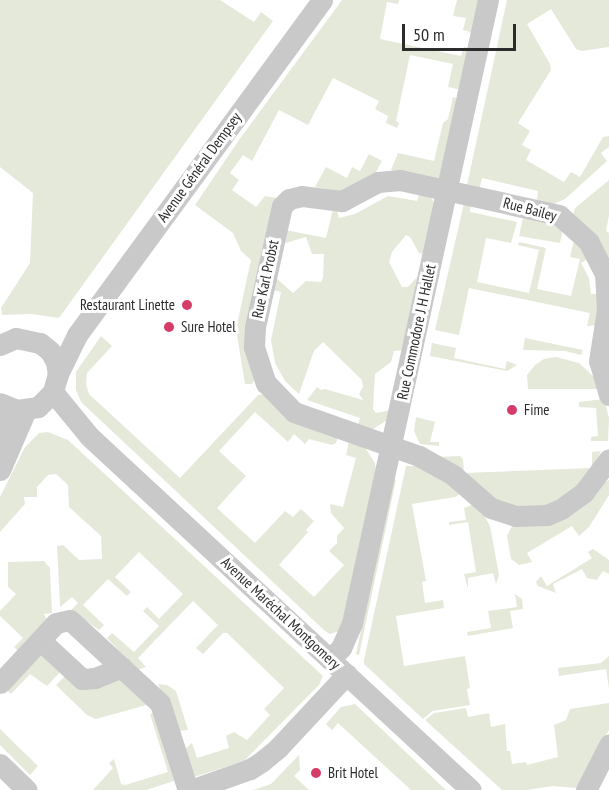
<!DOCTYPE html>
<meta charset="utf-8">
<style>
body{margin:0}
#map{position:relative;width:609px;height:790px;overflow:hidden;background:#fff;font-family:"PT Sans Narrow",sans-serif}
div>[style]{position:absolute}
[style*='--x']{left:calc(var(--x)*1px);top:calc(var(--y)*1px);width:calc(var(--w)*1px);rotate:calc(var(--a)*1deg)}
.green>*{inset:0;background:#e5e9da}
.minor>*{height:21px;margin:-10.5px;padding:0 10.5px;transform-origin:10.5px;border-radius:10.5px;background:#c9c9c9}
.dots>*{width:16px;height:16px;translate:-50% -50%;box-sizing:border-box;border:3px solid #fff;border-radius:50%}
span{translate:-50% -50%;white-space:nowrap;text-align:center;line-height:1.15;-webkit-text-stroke:6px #fff;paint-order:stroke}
.street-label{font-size:15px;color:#2c2c2c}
.poi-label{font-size:15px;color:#2c2c2c}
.right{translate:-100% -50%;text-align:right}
.left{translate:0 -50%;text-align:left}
.scale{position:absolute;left:402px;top:24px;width:114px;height:27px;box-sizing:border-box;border:3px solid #2c2c2c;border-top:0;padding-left:8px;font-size:18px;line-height:21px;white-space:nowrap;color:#2c2c2c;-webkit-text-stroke:4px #fff;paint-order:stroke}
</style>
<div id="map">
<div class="green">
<div style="clip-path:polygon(0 0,220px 0,254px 22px,261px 12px,273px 21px,59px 318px,32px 314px,2px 315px,1px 308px,30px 263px,33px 193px,0 167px)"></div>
<div style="clip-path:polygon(342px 0,399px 0,398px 4px,387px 2px,380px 39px,461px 56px,464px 47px,470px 48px,461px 90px,448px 87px,453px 64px,410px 55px,396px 121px,399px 123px,397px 128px,386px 123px,388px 116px,375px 109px,379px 101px,333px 78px,308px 125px,279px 110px,252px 161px,243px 155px,230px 173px,239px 180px,232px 190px,256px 207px,265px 196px,277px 198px,256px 378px,252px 384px,245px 384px,236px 329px,251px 260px,241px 251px,233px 233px,195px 205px,239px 140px)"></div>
<div style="clip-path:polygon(457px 0,481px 0,474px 33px,463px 30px,466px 18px,453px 16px)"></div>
<div style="clip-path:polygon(507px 0,609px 0,609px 47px,582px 51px,576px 49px,551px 9px,527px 24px,550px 64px,551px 70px,518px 123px,530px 131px,522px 145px,531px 150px,526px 160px,564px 182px,571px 172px,580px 177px,603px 137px,609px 136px,609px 147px,601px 153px,607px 161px,565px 199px,552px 205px,536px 204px,538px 191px,482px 178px,479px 191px,467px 185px)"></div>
<div style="clip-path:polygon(453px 97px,459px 99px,440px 177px,437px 180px,391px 170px,398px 153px,434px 161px,443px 123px,448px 119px)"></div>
<div style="clip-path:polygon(369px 154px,382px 161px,375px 174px,346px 192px,315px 187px,326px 167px,347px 178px,352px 167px,360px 171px)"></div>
<div style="clip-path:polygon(609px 180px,609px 215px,606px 231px,609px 233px,609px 265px,573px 215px,575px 208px)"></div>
<div style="clip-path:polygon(421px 189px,428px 193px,435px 204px,425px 254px,419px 253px,410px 237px,406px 235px,392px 252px,389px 262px,402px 287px,408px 287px,417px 277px,404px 350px,394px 351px,391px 362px,375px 374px,373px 409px,376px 413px,391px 410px,387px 420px,375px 428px,370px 431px,357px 428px,360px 418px,307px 400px,317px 387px,321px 390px,325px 389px,363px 400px,359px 394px,363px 387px,362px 380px,323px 342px,314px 351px,299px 394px,285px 381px,275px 363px,271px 340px,281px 292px,273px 290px,275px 277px,293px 293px,306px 281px,321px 282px,323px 277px,324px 254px,312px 254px,306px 237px,282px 244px,285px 230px,326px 238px,333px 209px,337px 209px,339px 218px,355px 214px,388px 196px,417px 201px)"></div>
<div style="clip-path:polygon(472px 201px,470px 212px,517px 222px,511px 243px,486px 238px,477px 282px,529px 293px,539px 250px,518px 245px,519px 242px,546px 248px,537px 289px,571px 296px,580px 259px,570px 257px,575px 236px,591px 257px,581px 263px,589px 278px,591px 294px,603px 294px,598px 325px,587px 326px,590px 313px,469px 288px,459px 335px,435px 330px,464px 203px)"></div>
<div style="clip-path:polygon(524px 213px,563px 228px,560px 243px,519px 236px)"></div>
<div style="clip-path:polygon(101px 336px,112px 346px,87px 373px,86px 384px,89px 394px,180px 478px,258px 395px,265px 394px,338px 437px,336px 443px,332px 445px,309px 439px,305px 444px,294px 434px,288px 442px,255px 412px,219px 451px,246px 476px,217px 508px,255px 543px,285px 511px,293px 517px,301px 509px,314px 521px,306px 530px,308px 532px,279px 565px,314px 597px,344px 565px,329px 551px,337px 543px,337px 536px,344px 528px,331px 513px,330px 504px,343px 507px,356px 458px,346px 455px,349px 441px,359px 443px,366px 449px,375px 463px,376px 472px,345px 622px,339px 631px,330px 634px,325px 631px,81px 402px,76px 390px,76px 372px)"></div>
<div style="clip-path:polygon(525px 338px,583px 350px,581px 355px,565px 351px,523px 350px)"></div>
<div style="clip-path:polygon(432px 343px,456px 348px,454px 358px,505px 369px,507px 361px,517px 365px,507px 371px,430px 356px)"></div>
<div style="clip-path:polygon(556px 357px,579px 363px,597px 380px,600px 389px,528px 389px,527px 375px,535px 365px,544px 359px)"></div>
<div style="clip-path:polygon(604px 399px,609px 418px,608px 441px,591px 441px,591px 437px,598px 436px,596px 408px,579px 407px,579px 402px)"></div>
<div style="clip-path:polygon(416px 417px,435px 422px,430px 442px,439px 442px,439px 446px,420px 444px,414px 431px)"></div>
<div style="clip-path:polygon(48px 432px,68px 440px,323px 676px,319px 685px,244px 761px,194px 777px,185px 749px,192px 743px,197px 758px,229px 748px,226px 736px,234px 732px,247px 740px,270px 715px,264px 709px,284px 688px,227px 633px,223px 633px,203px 654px,196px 648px,218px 625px,193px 601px,138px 658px,146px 667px,137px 670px,107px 638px,112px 633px,134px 652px,159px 626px,143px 611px,147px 607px,159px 619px,183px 594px,139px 552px,115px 577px,131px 592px,127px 596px,108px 579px,83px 605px,104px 625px,99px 630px,71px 610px,78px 603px,72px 597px,60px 607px,57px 546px,63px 545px,79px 560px,102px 559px,101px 536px,69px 507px,68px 485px,56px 474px,48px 475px,37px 487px,37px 497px,24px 497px,25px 504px,0 532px,0 497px,25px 447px,39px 433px)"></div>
<div style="clip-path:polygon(601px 451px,587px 479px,546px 508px,506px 507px,435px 457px,460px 456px,463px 459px,464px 473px,592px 468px,592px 452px)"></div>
<div style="clip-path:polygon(406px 466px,421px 466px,461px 493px,455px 497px,412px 504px,426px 581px,422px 582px,425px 603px,443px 600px,444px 608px,396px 616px,404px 666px,465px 656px,470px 688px,467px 689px,470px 705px,433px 711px,423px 719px,364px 664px,364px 660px)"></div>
<div style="clip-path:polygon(393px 479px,396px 480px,359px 655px,356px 654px)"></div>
<div style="clip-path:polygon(609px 480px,609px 495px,589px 527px,579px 536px,572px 526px,527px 553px,532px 562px,519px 565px,511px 559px,507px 536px,512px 526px)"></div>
<div style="clip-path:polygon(474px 504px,480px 508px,490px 526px,499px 575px,496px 584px,493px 573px,468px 578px,468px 589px,464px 574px,476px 572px,468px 522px,449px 525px,449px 522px,466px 520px,464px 508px)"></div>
<div style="clip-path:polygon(593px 549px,609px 560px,609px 574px,603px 571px,597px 580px,587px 578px,582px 569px,553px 584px,556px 593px,538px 586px,536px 582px,541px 576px,547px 586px,592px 558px,588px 552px)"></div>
<div style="clip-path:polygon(44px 561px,50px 568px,52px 613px,44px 614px,48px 622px,18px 651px,14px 647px,23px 638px,0 616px,0 611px,16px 594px,8px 587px,8px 562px)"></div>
<div style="clip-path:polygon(515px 594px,522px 599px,523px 609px,510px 611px,513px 628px,468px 636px,467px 632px,491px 628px,488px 611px,517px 607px)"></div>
<div style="clip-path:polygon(41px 655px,61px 671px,47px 686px,30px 674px,11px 694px,5px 688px)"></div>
<div style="clip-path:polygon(609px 656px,609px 689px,606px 669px,559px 676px,558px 668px,601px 663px)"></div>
<div style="clip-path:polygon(66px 675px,118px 676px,150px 704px,96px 719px,87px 715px,56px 685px)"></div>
<div style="clip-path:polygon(158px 684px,167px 685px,176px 691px,188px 730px,179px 731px)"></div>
<div style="clip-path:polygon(609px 703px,609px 730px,576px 788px,553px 786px,527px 790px,502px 790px,425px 720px,434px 713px,466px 708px,468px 717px,489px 713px,491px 727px,505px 724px,507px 751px,510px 751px,512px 764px,526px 762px,527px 765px,558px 757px,554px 725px,566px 720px,570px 709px)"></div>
<div style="clip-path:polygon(355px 704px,446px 790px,411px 790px,338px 723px,332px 730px,326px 724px,341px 707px)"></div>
<div style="clip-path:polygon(158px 712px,177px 780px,146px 790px,93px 790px,113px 768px,109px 763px,114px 759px,121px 784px,125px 785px,168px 772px,150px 714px)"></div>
<div style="clip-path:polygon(0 729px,38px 766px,30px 775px,0 745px)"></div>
<div style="clip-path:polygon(299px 755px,300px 770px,294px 776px,309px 790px,253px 790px,271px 784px)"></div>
</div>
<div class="minor">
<div style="--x:0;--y:345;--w:17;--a:-24"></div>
<div style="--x:16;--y:338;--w:25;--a:12"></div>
<div style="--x:40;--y:343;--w:13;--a:39"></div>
<div style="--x:50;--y:351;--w:13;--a:61"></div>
<div style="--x:56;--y:362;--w:12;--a:81"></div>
<div style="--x:58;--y:374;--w:19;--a:106"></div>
<div style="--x:53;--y:392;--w:21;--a:135"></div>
<div style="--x:38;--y:407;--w:21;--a:172"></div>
<div style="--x:17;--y:410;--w:18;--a:-158"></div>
<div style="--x:58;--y:374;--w:43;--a:-64"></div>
<div style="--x:77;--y:335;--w:415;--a:-53.8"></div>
<div style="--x:53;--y:392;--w:58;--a:50.6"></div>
<div style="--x:90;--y:437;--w:519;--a:42.82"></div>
<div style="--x:609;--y:395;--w:35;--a:-106"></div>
<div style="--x:599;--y:361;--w:52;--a:-81.1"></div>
<div style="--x:607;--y:310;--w:36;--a:-93"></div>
<div style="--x:605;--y:274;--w:36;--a:-117"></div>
<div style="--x:589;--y:242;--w:40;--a:-138"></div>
<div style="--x:559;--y:215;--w:163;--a:-167.6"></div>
<div style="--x:400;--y:180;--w:22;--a:175"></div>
<div style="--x:378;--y:182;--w:41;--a:152.2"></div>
<div style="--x:342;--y:201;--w:40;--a:-172.9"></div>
<div style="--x:302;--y:196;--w:13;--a:167"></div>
<div style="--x:289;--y:199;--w:10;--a:135"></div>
<div style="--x:282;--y:206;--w:124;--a:102.6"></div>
<div style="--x:255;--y:327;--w:20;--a:93"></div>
<div style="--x:254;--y:347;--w:38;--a:72"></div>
<div style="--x:266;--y:383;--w:40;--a:46"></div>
<div style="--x:294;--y:412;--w:133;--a:19.4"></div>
<div style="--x:419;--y:456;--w:39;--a:29"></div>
<div style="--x:453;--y:475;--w:50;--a:41"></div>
<div style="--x:491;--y:508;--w:26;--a:18"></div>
<div style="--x:516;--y:516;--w:31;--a:-2"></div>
<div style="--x:547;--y:515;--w:15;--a:-23"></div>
<div style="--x:561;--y:509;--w:29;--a:-36"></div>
<div style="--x:584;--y:492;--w:41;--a:-52.9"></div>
<div style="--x:0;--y:445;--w:41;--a:-90"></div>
<div style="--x:0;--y:470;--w:65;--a:-66.6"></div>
<div style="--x:41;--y:641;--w:56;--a:42.8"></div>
<div style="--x:82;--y:679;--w:13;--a:-4"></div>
<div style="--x:95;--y:678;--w:29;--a:-22"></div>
<div style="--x:330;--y:659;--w:16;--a:-45"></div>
<div style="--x:341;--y:648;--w:27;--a:-66"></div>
<div style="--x:352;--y:623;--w:638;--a:-77.69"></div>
<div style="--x:0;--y:683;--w:82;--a:-47"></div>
<div style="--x:56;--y:623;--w:14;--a:-12"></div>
<div style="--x:70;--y:620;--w:122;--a:42.7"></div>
<div style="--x:160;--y:703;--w:91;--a:72.2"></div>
<div style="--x:0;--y:764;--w:37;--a:44"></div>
<div style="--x:191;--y:790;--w:63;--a:-19.6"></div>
<div style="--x:250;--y:769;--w:13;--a:-32"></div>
<div style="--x:261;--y:762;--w:22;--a:-39"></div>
<div style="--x:278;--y:748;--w:101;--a:-47"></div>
<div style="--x:586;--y:790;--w:51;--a:-62.9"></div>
</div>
<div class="dots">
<div style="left:187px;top:305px;background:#d53c67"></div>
<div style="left:169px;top:327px;background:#d53c67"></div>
<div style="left:512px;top:410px;background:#d53c67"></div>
<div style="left:316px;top:773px;background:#d53c67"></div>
</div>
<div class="street-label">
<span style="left:199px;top:167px;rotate:-54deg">Avenue Général Dempsey</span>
<span style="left:530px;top:209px;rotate:15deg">Rue Bailey</span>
<span style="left:265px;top:279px;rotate:-78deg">Rue Karl Probst</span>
<span style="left:416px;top:332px;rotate:-78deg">Rue Commodore J H Hallet</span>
<span style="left:281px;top:613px;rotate:43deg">Avenue Maréchal Montgomery</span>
</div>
<div class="poi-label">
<span class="right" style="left:175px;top:305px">Restaurant Linette</span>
<span class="left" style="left:181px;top:327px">Sure Hotel</span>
<span class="left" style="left:524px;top:410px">Fime</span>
<span class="left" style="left:328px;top:773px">Brit Hotel</span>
</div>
<div class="scale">50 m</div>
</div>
